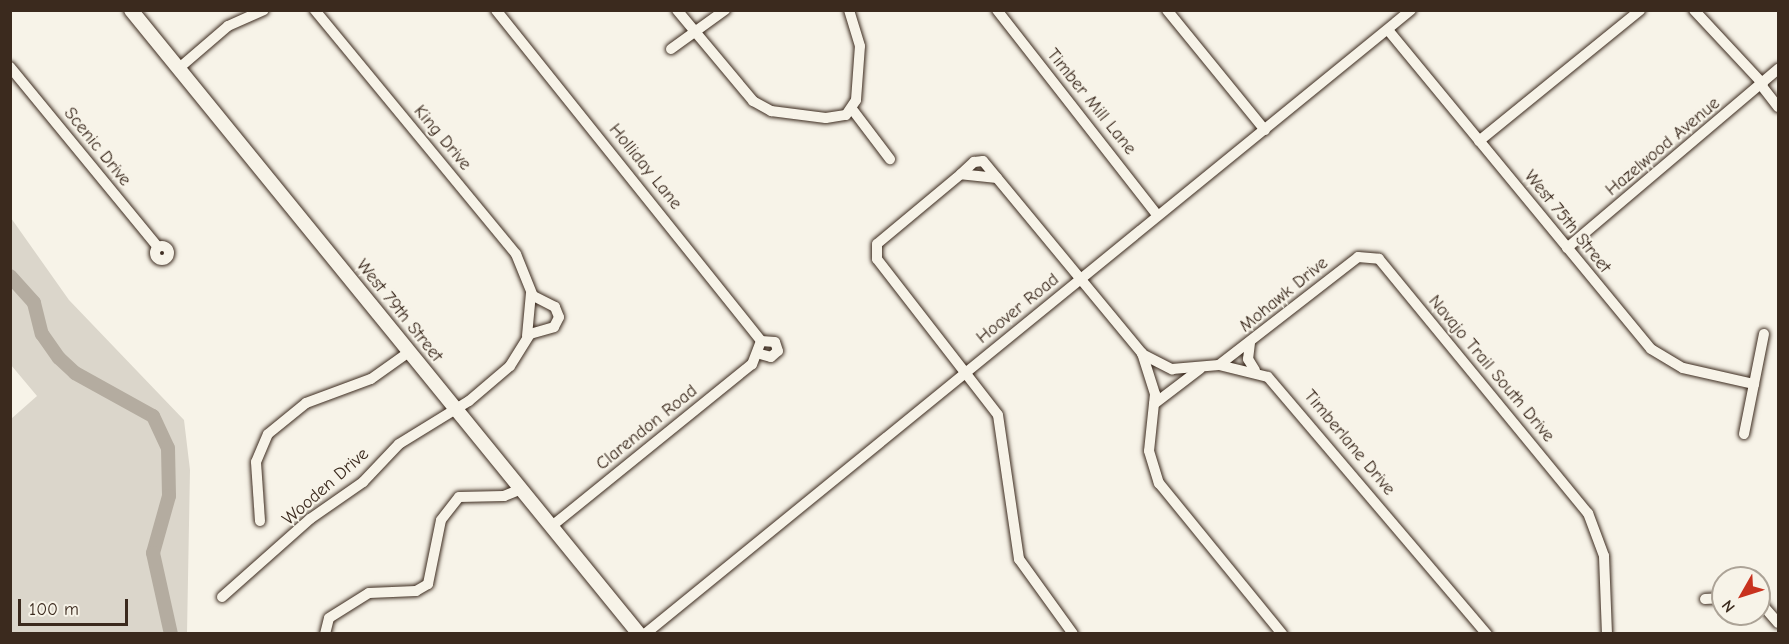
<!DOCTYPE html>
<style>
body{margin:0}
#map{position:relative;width:1789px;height:644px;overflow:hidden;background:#f7f3e8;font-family:"Comic Neue",sans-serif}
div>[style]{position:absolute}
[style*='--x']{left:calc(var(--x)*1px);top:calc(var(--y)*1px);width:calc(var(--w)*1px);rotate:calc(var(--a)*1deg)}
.green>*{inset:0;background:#dbd6cb}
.river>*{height:14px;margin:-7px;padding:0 7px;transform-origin:7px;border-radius:7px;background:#b4aca0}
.roads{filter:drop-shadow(0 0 2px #3b2a1e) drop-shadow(0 0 2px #3b2a1e)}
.minor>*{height:10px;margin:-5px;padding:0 5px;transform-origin:5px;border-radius:5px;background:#f7f3e8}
.minor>.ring{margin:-5px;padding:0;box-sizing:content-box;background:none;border:10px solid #f7f3e8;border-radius:50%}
.major>*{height:14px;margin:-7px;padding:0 7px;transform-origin:7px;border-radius:7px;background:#f7f3e8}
span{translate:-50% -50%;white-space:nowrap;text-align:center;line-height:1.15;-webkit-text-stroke:4.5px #f7f3e8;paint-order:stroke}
.street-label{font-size:18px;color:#3b2a1e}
.frame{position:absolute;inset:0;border:12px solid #3b2a1e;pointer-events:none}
.north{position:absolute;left:1711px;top:566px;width:60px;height:60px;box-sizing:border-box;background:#f7f3e8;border:2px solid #aca397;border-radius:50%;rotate:231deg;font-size:16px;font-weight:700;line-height:24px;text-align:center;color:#3b2a1e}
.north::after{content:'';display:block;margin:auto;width:21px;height:27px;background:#c8321e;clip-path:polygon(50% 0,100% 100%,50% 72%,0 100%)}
.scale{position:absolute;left:18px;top:599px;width:110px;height:27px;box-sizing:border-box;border:3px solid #3b2a1e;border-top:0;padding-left:8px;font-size:18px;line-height:21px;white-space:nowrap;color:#3b2a1e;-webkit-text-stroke:4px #f7f3e8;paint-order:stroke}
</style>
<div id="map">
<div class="green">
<div style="clip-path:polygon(11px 218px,69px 300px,184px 420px,190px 470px,187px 633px,11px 633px,11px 419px,37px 396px,11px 365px)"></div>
</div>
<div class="river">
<div style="--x:10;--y:276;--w:36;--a:48"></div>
<div style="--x:34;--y:303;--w:32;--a:76"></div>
<div style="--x:42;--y:334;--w:29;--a:55"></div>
<div style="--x:59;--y:358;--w:22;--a:43"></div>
<div style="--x:75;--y:373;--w:89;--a:28.9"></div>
<div style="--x:153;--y:416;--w:35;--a:65"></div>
<div style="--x:168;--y:448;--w:48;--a:88.8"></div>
<div style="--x:169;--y:496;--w:59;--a:105.7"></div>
<div style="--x:153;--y:553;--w:83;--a:77.5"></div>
</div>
<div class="roads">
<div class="minor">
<div style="--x:496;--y:10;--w:424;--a:51.3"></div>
<div style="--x:761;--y:341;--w:25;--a:111"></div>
<div style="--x:752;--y:364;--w:257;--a:141"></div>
<div style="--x:677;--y:10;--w:119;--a:50.1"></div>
<div style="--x:753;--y:101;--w:21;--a:29"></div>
<div style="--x:771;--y:111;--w:55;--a:7.3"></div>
<div style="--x:826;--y:118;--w:20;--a:-9"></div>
<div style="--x:846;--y:115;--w:18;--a:-56"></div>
<div style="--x:856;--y:100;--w:54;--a:-85.8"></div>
<div style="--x:860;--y:46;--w:38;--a:-107"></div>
<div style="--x:997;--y:10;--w:261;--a:52"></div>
<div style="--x:1167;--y:10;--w:155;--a:50.8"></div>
<div style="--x:1694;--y:10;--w:101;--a:47"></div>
<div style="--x:1388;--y:30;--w:413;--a:50.5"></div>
<div style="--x:1651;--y:349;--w:37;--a:31"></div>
<div style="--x:1683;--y:368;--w:73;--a:12.7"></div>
<div style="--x:671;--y:49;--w:67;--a:-35.8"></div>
<div style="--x:10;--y:67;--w:233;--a:50.6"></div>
<div style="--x:178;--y:69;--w:66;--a:-40.7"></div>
<div style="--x:228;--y:26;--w:39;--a:-24"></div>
<div style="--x:1761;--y:85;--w:28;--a:52"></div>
<div style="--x:852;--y:109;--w:63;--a:52.8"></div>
<div style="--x:1479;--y:141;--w:208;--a:-39.1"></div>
<div style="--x:961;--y:174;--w:18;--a:-43"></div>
<div style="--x:974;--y:162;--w:9;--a:-6"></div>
<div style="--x:983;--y:161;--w:249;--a:50.4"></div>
<div style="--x:1142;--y:353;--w:43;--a:72.4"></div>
<div style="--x:1155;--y:394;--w:57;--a:96"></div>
<div style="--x:1149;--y:451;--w:34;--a:73"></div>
<div style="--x:1159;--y:483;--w:195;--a:50.8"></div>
<div style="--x:997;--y:178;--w:36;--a:-174"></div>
<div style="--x:961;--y:174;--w:109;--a:140.2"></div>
<div style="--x:877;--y:244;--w:15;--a:90"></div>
<div style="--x:877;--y:259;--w:197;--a:52.2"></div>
<div style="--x:998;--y:415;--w:146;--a:81.7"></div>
<div style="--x:1019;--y:559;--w:92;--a:54.2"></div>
<div class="ring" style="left:155px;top:246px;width:4px;height:4px"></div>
<div style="--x:1567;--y:248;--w:277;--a:-40.3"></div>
<div style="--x:527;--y:336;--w:43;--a:-84.7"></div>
<div style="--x:1250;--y:343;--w:16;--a:97"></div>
<div style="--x:1248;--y:359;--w:13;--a:58"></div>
<div style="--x:760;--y:354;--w:11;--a:15"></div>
<div style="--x:771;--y:357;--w:9;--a:-41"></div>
<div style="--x:778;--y:351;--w:9;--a:-108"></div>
<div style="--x:775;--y:342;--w:14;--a:-176"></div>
<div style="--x:1142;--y:354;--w:34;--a:27"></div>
<div style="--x:1172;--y:369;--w:47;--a:-4.9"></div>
<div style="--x:1219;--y:365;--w:50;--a:13.8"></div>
<div style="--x:1268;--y:377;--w:338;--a:49.6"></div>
<div style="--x:1219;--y:365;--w:176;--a:-37.8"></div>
<div style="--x:1358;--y:257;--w:21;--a:5"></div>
<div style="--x:1379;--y:259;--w:329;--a:50.6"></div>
<div style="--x:1588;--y:513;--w:46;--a:69.6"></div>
<div style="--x:1604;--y:556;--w:78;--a:87.8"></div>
<div style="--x:1154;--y:404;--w:58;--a:-37.3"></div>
<div style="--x:1744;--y:434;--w:102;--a:-78.7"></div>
<div style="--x:260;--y:521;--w:59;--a:-93.9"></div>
<div style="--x:256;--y:462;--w:30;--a:-67"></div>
<div style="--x:268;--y:434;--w:49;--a:-39.2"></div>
<div style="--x:306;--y:403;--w:69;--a:-20.3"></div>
<div style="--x:371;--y:379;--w:47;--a:-35.4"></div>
<div style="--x:222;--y:597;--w:118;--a:-41.6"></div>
<div style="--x:310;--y:519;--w:65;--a:-34.9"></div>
<div style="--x:363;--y:482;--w:52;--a:-46.5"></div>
<div style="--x:399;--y:444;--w:82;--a:-31.6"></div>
<div style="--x:469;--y:401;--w:54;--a:-40.5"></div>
<div style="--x:510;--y:366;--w:38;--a:-58"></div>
<div style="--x:530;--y:334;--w:25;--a:-16"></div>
<div style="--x:554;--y:327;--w:11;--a:-63"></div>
<div style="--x:559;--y:317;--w:11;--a:-112"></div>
<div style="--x:555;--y:307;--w:25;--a:-153"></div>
<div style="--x:533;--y:296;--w:45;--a:-112"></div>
<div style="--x:516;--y:254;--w:316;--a:-129.5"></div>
<div style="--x:1705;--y:599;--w:18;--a:-3"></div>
<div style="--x:1759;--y:601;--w:29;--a:49"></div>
<div style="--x:325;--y:634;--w:16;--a:-76"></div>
<div style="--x:329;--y:618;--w:47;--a:-32"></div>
<div style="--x:369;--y:593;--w:47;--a:-2.4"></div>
<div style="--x:416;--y:591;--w:14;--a:-30"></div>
<div style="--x:428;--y:584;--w:65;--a:-78.5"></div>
<div style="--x:441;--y:520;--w:29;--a:-52"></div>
<div style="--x:459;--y:497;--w:45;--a:-1.3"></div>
<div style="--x:504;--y:496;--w:18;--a:-22"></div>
<div style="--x:645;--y:634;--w:988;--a:-39.17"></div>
</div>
<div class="major">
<div style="--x:131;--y:10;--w:805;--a:50.85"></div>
</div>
</div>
<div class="street-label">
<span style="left:1091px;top:102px;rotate:51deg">Timber Mill Lane</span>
<span style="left:442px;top:138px;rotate:50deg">King Drive</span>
<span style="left:97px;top:147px;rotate:51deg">Scenic Drive</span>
<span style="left:1663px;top:147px;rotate:-40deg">Hazelwood Avenue</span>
<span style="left:645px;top:167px;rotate:51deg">Holliday Lane</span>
<span style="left:1567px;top:222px;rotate:51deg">West 75th Street</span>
<span style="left:1284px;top:295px;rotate:-39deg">Mohawk Drive</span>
<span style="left:1018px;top:309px;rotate:-39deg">Hoover Road</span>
<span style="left:399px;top:311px;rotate:51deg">West 79th Street</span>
<span style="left:1491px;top:369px;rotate:50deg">Navajo Trail South Drive</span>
<span style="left:647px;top:428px;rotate:-39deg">Clarendon Road</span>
<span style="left:1349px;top:443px;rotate:50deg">Timberlane Drive</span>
<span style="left:326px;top:487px;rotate:-41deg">Wooden Drive</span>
</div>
<div class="frame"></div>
<div class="north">N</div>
<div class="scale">100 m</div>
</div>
